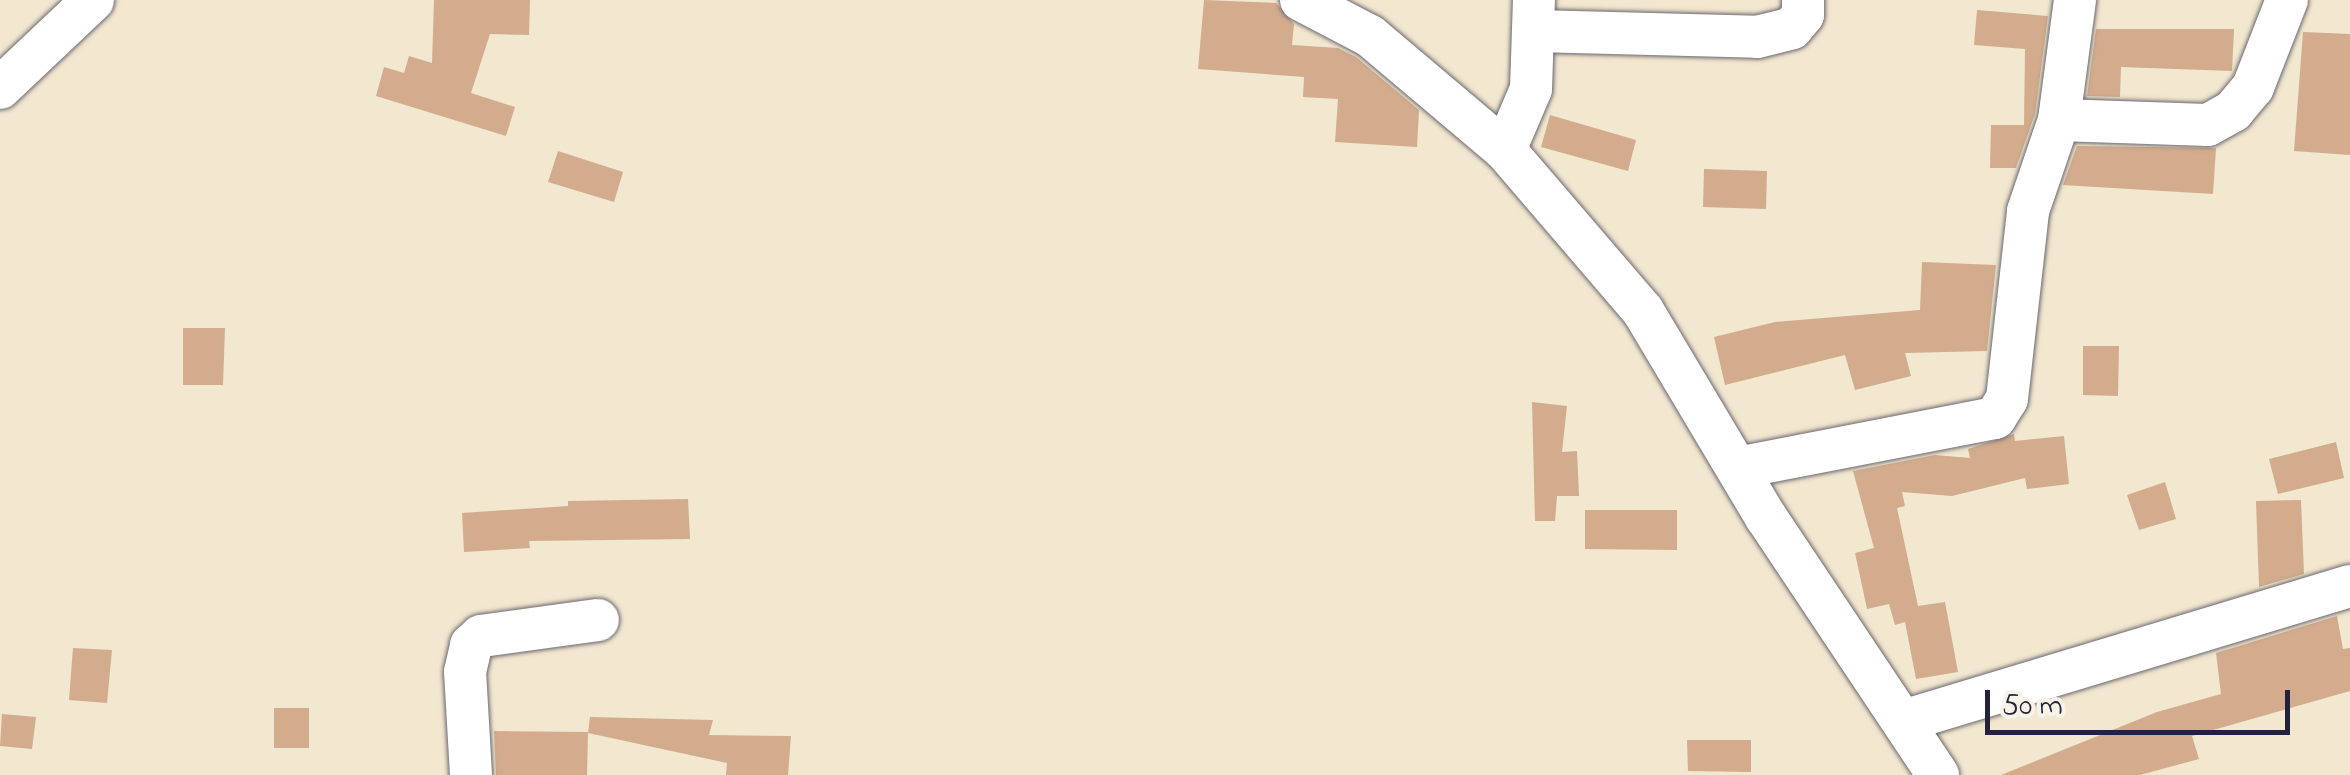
<!DOCTYPE html>
<style>
body{margin:0}
#map{position:relative;width:2350px;height:775px;overflow:hidden;background:#f2e7cf;font-family:"Indie Flower",sans-serif}
div>[style]{position:absolute}
[style*='--x']{left:calc(var(--x)*1px);top:calc(var(--y)*1px);width:calc(var(--w)*1px);rotate:calc(var(--a)*1deg)}
.building>*{inset:0;background:#d2ac8d}
.roads{filter:drop-shadow(0 0 2px #6b676f) drop-shadow(0 0 2px #6b676f)}
.minor>*{height:42px;margin:-21px;padding:0 21px;transform-origin:21px;border-radius:21px;background:#fff}
span{translate:-50% -50%;white-space:nowrap;text-align:center;line-height:1.15;-webkit-text-stroke:8px #f7f3e8;paint-order:stroke}
.scale{position:absolute;left:1985px;top:690px;width:305px;height:45px;box-sizing:border-box;border:5px solid #22223b;border-top:0;padding-left:12px;font-size:30px;line-height:35px;white-space:nowrap;color:#22223b;-webkit-text-stroke:8px #f7f3e8;paint-order:stroke}
</style>
<div id="map">
<div class="building">
<div style="clip-path:polygon(434px 0,530px 0,529px 35px,490px 34px,471px 93px,515px 107px,506px 136px,376px 96px,384px 67px,404px 73px,409px 56px,432px 63px)"></div>
<div style="clip-path:polygon(1204px 0,1276px 3px,1294px 24px,1292px 45px,1338px 48px,1356px 57px,1419px 110px,1417px 147px,1335px 142px,1338px 99px,1303px 97px,1304px 77px,1198px 69px)"></div>
<div style="clip-path:polygon(1977px 10px,2048px 16px,2035px 114px,2016px 168px,1990px 168px,1991px 125px,2024px 125px,2025px 49px,1974px 45px)"></div>
<div style="clip-path:polygon(2096px 29px,2234px 29px,2232px 71px,2121px 67px,2120px 97px,2087px 96px)"></div>
<div style="clip-path:polygon(2303px 32px,2350px 34px,2350px 155px,2294px 151px)"></div>
<div style="clip-path:polygon(1550px 115px,1636px 140px,1628px 171px,1541px 147px)"></div>
<div style="clip-path:polygon(2077px 146px,2216px 148px,2213px 194px,2063px 185px)"></div>
<div style="clip-path:polygon(558px 151px,623px 172px,614px 202px,548px 182px)"></div>
<div style="clip-path:polygon(1704px 169px,1767px 171px,1766px 209px,1703px 207px)"></div>
<div style="clip-path:polygon(1922px 262px,1996px 265px,1987px 351px,1905px 353px,1911px 376px,1855px 390px,1845px 355px,1725px 385px,1714px 337px,1775px 322px,1920px 310px)"></div>
<div style="clip-path:polygon(183px 328px,225px 328px,223px 385px,183px 385px)"></div>
<div style="clip-path:polygon(2083px 346px,2119px 346px,2118px 396px,2083px 395px)"></div>
<div style="clip-path:polygon(1532px 402px,1567px 406px,1562px 452px,1577px 451px,1579px 496px,1557px 496px,1555px 521px,1535px 521px)"></div>
<div style="clip-path:polygon(2014px 434px,2015px 441px,2064px 436px,2069px 484px,2027px 489px,2025px 478px,1952px 496px,1902px 492px,1905px 506px,1897px 508px,1918px 606px,1945px 602px,1958px 672px,1916px 679px,1905px 622px,1895px 625px,1889px 604px,1867px 609px,1855px 553px,1874px 548px,1853px 471px,1935px 455px,1970px 458px,1968px 449px)"></div>
<div style="clip-path:polygon(2336px 442px,2344px 478px,2278px 494px,2269px 459px)"></div>
<div style="clip-path:polygon(2165px 482px,2176px 519px,2139px 530px,2127px 495px)"></div>
<div style="clip-path:polygon(688px 499px,690px 539px,529px 541px,530px 548px,464px 552px,462px 513px,568px 506px,568px 501px)"></div>
<div style="clip-path:polygon(2301px 500px,2304px 574px,2259px 587px,2256px 501px)"></div>
<div style="clip-path:polygon(1585px 510px,1677px 510px,1677px 550px,1585px 549px)"></div>
<div style="clip-path:polygon(2337px 616px,2343px 649px,2350px 648px,2350px 691px,2192px 736px,2199px 759px,2140px 775px,2001px 775px,2157px 712px,2221px 694px,2216px 653px)"></div>
<div style="clip-path:polygon(73px 648px,112px 650px,107px 703px,69px 700px)"></div>
<div style="clip-path:polygon(274px 708px,309px 708px,309px 748px,274px 748px)"></div>
<div style="clip-path:polygon(2px 714px,36px 717px,32px 749px,0 746px)"></div>
<div style="clip-path:polygon(590px 717px,713px 720px,709px 735px,791px 736px,788px 775px,726px 775px,727px 763px,588px 733px)"></div>
<div style="clip-path:polygon(494px 731px,588px 732px,587px 775px,496px 775px)"></div>
<div style="clip-path:polygon(1687px 740px,1751px 740px,1751px 772px,1688px 771px)"></div>
</div>
<div class="roads">
<div class="minor">
<div style="--x:1301;--y:0;--w:78;--a:27.6"></div>
<div style="--x:1370;--y:36;--w:177;--a:40.2"></div>
<div style="--x:1505;--y:150;--w:212;--a:49.4"></div>
<div style="--x:1643;--y:311;--w:240;--a:59.2"></div>
<div style="--x:1766;--y:517;--w:310;--a:56.3"></div>
<div style="--x:1535;--y:31;--w:222;--a:1.5"></div>
<div style="--x:1757;--y:37;--w:36;--a:-14"></div>
<div style="--x:1792;--y:28;--w:17;--a:-50"></div>
<div style="--x:1803;--y:15;--w:15;--a:-90"></div>
<div style="--x:0;--y:88;--w:128;--a:-43.4"></div>
<div style="--x:2059;--y:120;--w:121;--a:-82.4"></div>
<div style="--x:1505;--y:150;--w:66;--a:-66.9"></div>
<div style="--x:1531;--y:89;--w:89;--a:-88.1"></div>
<div style="--x:1742;--y:467;--w:258;--a:-11"></div>
<div style="--x:1995;--y:418;--w:22;--a:-58"></div>
<div style="--x:2007;--y:399;--w:189;--a:-83.6"></div>
<div style="--x:2028;--y:211;--w:96;--a:-71.2"></div>
<div style="--x:2059;--y:120;--w:149;--a:1.9"></div>
<div style="--x:2208;--y:125;--w:29;--a:-29"></div>
<div style="--x:2233;--y:111;--w:31;--a:-50"></div>
<div style="--x:2253;--y:87;--w:93;--a:-68.7"></div>
<div style="--x:1903;--y:721;--w:467;--a:-16.8"></div>
<div style="--x:471;--y:775;--w:103;--a:-93.3"></div>
<div style="--x:465;--y:672;--w:28;--a:-77"></div>
<div style="--x:471;--y:645;--w:13;--a:-42"></div>
<div style="--x:481;--y:636;--w:118;--a:-7.8"></div>
</div>
</div>
<div class="scale">50 m</div>
</div>
